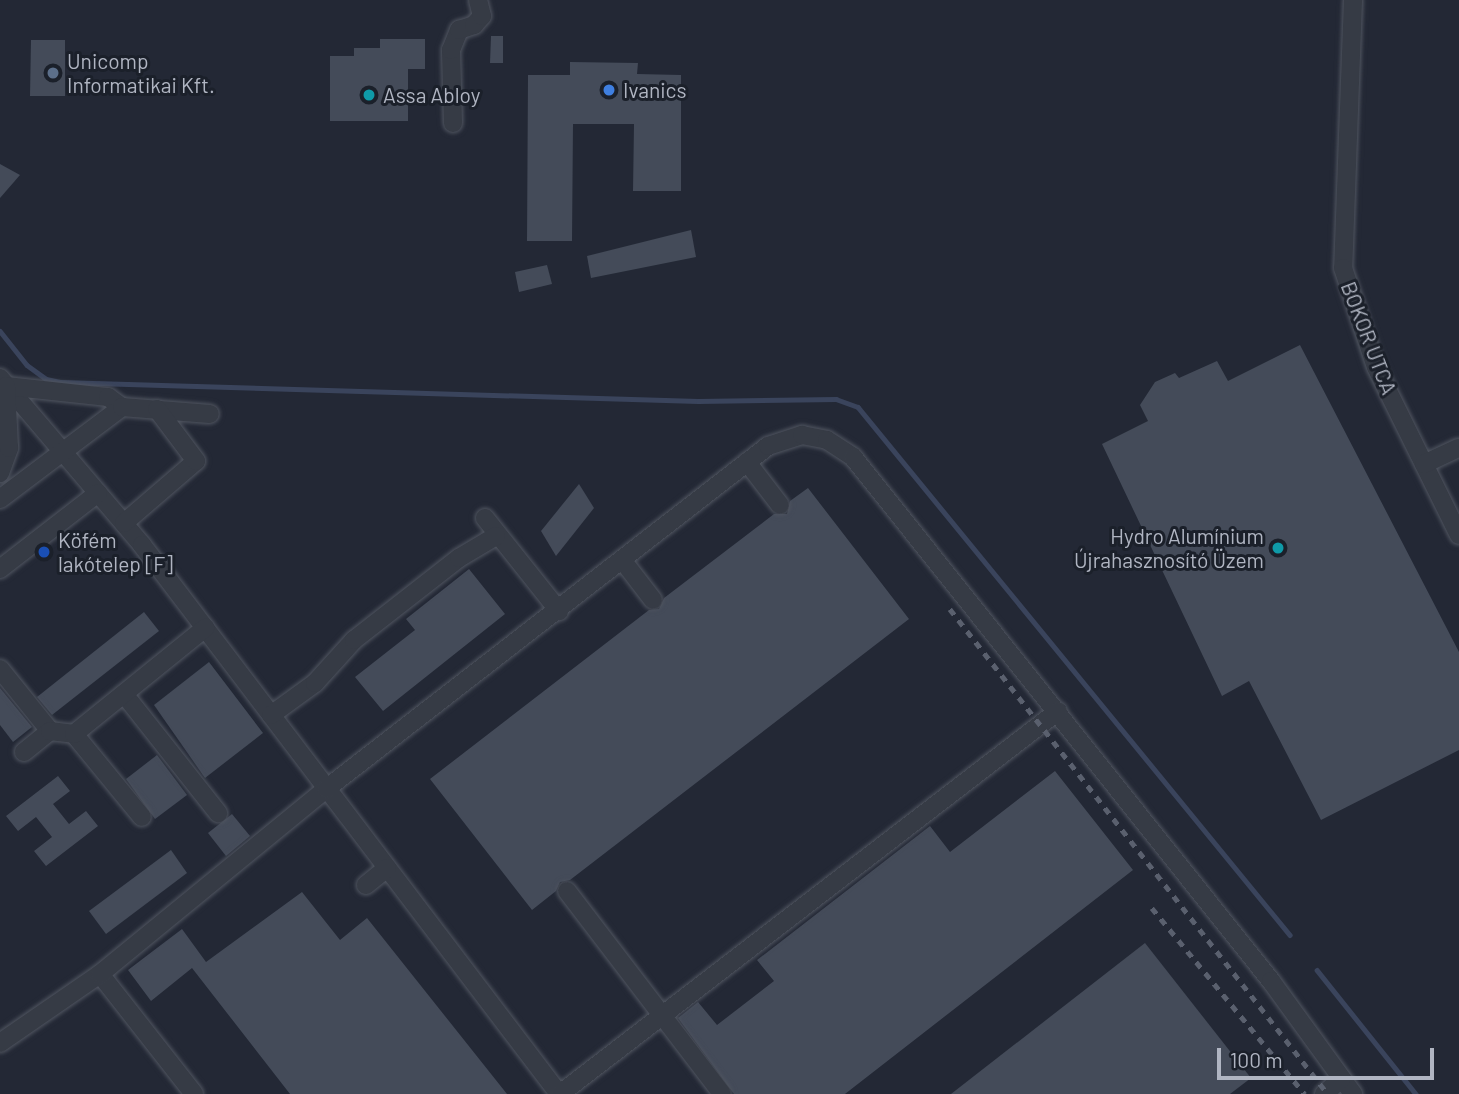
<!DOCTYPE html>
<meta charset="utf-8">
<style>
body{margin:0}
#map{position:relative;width:1459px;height:1094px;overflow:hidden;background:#232835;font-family:Barlow,sans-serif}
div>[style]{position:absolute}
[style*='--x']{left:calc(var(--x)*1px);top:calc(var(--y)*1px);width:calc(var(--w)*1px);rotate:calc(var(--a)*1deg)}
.stream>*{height:4.5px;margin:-2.25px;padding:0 2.25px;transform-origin:2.25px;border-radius:2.25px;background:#3a445c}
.building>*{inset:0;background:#444b59}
.roads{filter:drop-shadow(0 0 2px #505560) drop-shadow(0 0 2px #505560)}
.minor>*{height:18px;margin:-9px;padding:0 9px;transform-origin:9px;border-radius:9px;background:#363b45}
.rail>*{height:4.5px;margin-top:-2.25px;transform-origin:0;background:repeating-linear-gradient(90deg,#5a606e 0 7px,transparent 0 14px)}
.dots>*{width:19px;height:19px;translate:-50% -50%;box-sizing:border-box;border:4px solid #1b202a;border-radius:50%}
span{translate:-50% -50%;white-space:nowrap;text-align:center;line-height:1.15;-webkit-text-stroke:6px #1b202a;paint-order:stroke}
.poi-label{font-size:21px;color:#b0b5c2}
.left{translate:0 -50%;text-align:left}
.right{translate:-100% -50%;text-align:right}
.street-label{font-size:21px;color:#b0b5c2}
.scale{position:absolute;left:1217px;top:1048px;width:217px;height:32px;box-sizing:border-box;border:4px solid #b0b5c2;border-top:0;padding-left:9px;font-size:21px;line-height:24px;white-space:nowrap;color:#b0b5c2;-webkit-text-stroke:5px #1b202a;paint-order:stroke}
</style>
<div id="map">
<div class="stream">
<div style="--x:0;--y:331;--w:43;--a:51.5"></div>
<div style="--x:27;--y:365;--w:24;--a:36"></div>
<div style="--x:46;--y:379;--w:14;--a:12"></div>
<div style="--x:60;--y:382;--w:638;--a:1.71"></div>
<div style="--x:698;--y:401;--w:138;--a:-0.8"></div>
<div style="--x:836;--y:399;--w:23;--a:20"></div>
<div style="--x:858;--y:407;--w:682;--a:50.71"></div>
<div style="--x:1317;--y:970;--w:159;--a:51.4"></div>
</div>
<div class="building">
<div style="clip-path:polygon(491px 36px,503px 36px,503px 63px,490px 63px)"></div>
<div style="clip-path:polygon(380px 39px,425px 39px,425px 69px,408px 69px,408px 121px,330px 121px,330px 56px,354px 56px,354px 48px,380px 48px)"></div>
<div style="clip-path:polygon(31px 40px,65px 40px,65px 96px,30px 96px)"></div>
<div style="clip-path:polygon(570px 62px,638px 63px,637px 74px,681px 75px,681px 191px,633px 191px,634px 124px,573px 124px,572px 241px,527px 241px,528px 75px,570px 75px)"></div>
<div style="clip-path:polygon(0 164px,20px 175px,0 198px)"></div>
<div style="clip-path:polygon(691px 230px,696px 257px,591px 278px,587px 256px)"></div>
<div style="clip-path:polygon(547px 265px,552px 284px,519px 292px,515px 272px)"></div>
<div style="clip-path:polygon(1300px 345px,1459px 652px,1459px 750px,1321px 820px,1249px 681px,1222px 696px,1102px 444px,1148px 421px,1140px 405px,1155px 382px,1175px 373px,1179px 378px,1217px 361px,1228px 381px)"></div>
<div style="clip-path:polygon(579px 484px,594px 508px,556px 556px,541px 531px)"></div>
<div style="clip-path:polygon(808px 488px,909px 619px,570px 880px,560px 882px,556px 891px,532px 910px,430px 779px,649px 610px,659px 609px,664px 598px,774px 514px,787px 514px,790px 501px)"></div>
<div style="clip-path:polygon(469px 569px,505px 614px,383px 711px,355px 677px,415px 630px,406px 619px)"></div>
<div style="clip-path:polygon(144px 612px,159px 631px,52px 715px,37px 697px)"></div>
<div style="clip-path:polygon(209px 662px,263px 733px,205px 778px,154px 705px)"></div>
<div style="clip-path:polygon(0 688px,32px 727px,13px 742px,0 725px)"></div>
<div style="clip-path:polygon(157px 755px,187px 795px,155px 819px,126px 779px)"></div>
<div style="clip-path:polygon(1055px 771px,1133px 870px,845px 1094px,734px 1094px,678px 1018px,698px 1002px,717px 1025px,774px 981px,757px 960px,930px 826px,950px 852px)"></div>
<div style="clip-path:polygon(58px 776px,70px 791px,53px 804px,69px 824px,86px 811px,98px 826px,46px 866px,34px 851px,52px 837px,36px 817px,18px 831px,6px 816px)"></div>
<div style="clip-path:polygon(232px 814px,250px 836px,226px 856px,208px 833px)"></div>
<div style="clip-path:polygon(171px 850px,187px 873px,106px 934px,89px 911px)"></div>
<div style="clip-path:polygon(302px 892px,340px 940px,367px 918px,507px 1094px,290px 1094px,192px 968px,151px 1001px,128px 970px,182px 929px,206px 962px)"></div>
<div style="clip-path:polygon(1145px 943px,1251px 1078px,1230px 1094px,951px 1094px)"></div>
</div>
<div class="roads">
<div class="minor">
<div style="--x:1353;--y:0;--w:268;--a:92.1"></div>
<div style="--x:1343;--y:268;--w:104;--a:71.6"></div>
<div style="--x:1376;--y:367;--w:187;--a:63.7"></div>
<div style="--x:453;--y:123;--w:73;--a:-91.6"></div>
<div style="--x:451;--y:50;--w:22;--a:-68"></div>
<div style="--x:459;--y:30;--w:16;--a:-18"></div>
<div style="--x:474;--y:25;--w:12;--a:-48"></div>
<div style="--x:482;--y:16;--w:16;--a:-104"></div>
<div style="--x:0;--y:378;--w:219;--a:49.6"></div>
<div style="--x:142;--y:545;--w:689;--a:52.78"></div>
<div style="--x:6;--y:386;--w:103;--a:6.2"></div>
<div style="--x:108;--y:397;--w:17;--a:36"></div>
<div style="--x:747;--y:462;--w:54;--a:52.5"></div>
<div style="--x:1424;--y:464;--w:38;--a:-25"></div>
<div style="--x:0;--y:473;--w:27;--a:-70"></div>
<div style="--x:9;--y:448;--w:62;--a:-92.8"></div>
<div style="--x:0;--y:499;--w:153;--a:-37"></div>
<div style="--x:122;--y:407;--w:88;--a:4.5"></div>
<div style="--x:485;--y:518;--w:119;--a:51.5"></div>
<div style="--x:124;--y:523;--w:95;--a:-40.7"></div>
<div style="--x:196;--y:461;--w:65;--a:-126.9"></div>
<div style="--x:623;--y:561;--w:49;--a:52.4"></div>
<div style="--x:0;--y:569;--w:124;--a:-37.8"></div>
<div style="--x:0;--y:669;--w:80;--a:51.1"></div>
<div style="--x:124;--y:694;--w:152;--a:51.7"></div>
<div style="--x:271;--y:715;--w:54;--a:-36"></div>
<div style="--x:315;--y:683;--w:58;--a:-47.8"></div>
<div style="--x:354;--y:640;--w:133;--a:-38"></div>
<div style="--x:459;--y:558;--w:43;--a:-30.7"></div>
<div style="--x:74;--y:734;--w:107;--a:50.7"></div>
<div style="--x:24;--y:752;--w:33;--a:-39"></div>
<div style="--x:50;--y:731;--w:24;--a:7"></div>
<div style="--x:74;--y:734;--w:169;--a:-39"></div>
<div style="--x:366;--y:885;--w:27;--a:-39"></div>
<div style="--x:567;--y:891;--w:255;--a:52.6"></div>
<div style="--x:100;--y:974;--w:152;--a:51.9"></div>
<div style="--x:0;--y:1043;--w:121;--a:-34.6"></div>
<div style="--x:100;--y:974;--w:292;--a:-39.3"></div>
<div style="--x:326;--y:789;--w:559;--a:-37.81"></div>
<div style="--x:768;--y:446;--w:36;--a:-18"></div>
<div style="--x:802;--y:435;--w:25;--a:11"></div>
<div style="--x:827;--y:440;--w:31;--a:33"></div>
<div style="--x:853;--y:457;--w:670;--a:51.42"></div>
<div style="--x:1271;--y:981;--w:140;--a:54"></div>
<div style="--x:560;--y:1094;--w:628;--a:-37.56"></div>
<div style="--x:1324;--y:1094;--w:23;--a:-41"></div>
</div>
</div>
<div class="rail">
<div style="--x:950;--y:609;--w:615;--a:52.07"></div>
<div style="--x:1152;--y:908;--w:241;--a:50.6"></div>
</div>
<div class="dots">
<div style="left:53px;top:73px;background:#5c6f8a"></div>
<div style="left:609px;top:90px;background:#3f7fe0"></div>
<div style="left:369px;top:95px;background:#0f9aa8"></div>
<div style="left:1278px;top:548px;background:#0f9aa8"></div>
<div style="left:44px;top:552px;background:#1a4fb4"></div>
</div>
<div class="poi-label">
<span class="left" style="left:67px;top:73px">Unicomp<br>Informatikai Kft.</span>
<span class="left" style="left:623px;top:90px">Ivanics</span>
<span class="left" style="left:383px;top:95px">Assa Abloy</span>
<span class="right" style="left:1264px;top:548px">Hydro Alumínium<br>Újrahasznosító Üzem</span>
<span class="left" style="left:58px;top:552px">Köfém<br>lakótelep [F]</span>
</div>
<div class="street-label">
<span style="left:1369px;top:338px;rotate:69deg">BOKOR UTCA</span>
</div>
<div class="scale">100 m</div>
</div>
